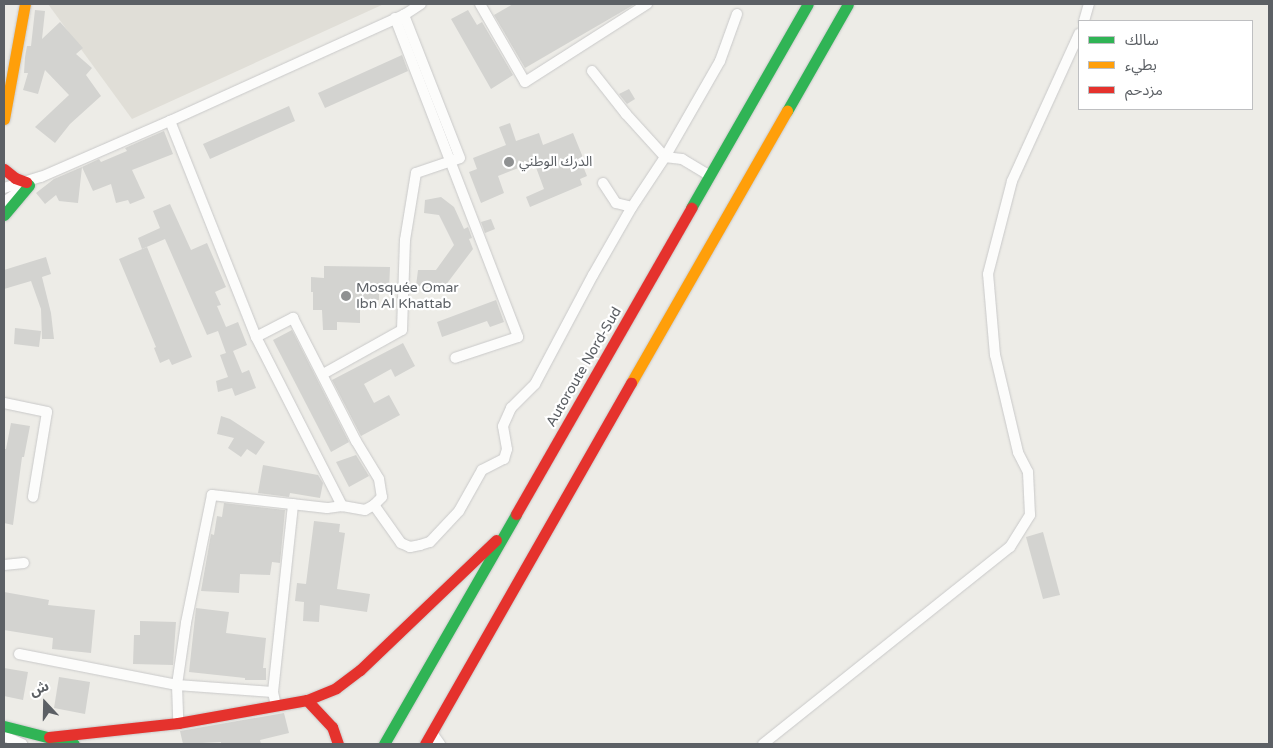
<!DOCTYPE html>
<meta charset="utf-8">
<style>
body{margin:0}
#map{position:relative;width:1273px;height:748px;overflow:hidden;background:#edece7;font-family:"Varela Round","Noto Sans Arabic",sans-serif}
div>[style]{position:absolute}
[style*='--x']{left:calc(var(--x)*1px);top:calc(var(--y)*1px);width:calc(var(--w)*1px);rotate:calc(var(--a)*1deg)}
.education>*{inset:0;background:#e0ded7}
.building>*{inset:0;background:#d3d3d0}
.roads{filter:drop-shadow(0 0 1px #c9c9c9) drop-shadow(0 0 1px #c9c9c9)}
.street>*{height:10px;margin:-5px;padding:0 5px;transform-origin:5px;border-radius:5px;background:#fcfcfb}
.fast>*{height:11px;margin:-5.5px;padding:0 5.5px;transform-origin:5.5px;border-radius:5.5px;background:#30b455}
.slow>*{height:11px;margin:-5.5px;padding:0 5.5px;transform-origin:5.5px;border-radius:5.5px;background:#ff9f0a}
.jam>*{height:11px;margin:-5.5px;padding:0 5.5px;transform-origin:5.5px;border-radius:5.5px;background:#e5322d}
.dots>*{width:14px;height:14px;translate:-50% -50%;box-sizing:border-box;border:2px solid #fff;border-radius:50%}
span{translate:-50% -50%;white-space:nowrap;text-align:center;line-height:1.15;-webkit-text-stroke:4.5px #fff;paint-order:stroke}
.poi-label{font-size:14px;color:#5c6065}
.left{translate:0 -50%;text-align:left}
.street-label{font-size:14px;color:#5c6065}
.frame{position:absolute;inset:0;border:5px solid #5c6065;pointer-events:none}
.legend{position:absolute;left:1078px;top:20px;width:175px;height:90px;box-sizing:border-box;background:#fff;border:1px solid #bebfc1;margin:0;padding:6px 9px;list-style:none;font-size:15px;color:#5c6065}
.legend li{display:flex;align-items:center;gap:10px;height:25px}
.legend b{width:25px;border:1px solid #bebfc1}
.north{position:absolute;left:20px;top:678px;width:50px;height:50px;-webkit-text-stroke:4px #fff;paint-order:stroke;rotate:339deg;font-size:14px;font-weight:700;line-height:20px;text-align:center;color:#5c6065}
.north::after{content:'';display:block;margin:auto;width:18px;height:22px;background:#5c6065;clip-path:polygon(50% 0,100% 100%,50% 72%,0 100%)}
</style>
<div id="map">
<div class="education">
<div style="clip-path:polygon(48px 4px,384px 4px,132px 119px)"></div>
</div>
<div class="building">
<div style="clip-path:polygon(513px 4px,635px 4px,525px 68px,494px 15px)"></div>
<div style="clip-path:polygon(35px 10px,45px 11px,42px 39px,60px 22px,83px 48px,76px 54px,92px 68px,86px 75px,101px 96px,70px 124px,55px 143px,35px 127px,69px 95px,45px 70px,38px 94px,23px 90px,28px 73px,24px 73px,25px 57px,27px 46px,31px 46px)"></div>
<div style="clip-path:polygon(468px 10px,477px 25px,482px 22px,513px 75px,491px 89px,451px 19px)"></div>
<div style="clip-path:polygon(402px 55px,408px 71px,325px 108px,318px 93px)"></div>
<div style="clip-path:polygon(629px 89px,635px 99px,627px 104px,619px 94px)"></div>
<div style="clip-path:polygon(289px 106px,295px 121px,210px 159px,203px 144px)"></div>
<div style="clip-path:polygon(510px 123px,516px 141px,539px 133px,543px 145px,573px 133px,584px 160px,581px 161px,587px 176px,580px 179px,582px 185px,530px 207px,526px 197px,544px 189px,534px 162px,498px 176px,504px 193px,481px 203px,469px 172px,477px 169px,473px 158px,506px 145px,499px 127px)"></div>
<div style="clip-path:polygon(164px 131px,173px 154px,132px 170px,145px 198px,130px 204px,128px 200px,116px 203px,111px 184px,93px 191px,82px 167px,99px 159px,101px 162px,127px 151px,125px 148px)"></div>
<div style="clip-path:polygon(82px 167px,78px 203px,59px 201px,56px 195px,45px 204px,36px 193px,54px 179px)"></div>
<div style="clip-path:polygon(441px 197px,454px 207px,464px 229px,468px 227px,472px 238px,469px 239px,473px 249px,445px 286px,416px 286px,418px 270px,436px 270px,454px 245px,439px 215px,424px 213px,425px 200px)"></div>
<div style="clip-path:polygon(170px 204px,191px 250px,207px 243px,226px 287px,215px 292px,221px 305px,217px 306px,226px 327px,238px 322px,247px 345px,233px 351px,242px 373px,249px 370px,256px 388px,235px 396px,232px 388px,218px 392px,216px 381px,228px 377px,220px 355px,226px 353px,218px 331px,207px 335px,165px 239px,142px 249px,138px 238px,160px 228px,153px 211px)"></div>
<div style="clip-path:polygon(491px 219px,495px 229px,485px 233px,481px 222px)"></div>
<div style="clip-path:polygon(147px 247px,192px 357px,172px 365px,169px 359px,160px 363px,154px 348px,156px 347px,119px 259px)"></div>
<div style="clip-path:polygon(46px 257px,51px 274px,42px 277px,51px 313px,54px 339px,42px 339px,41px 309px,31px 281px,4px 289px,4px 270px)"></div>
<div style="clip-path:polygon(324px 266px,390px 267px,389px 290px,379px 290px,379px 300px,360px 300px,360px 323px,337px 322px,337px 330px,323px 330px,322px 310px,313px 310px,313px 292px,311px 292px,311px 277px,324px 278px)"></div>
<div style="clip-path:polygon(496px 300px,504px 322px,490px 327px,487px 321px,442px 337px,437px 322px)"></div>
<div style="clip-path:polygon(15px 328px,41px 331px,39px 347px,14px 344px)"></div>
<div style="clip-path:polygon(292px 330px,349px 442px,331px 452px,273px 340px)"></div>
<div style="clip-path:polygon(403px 343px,415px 366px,395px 377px,391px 369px,364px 384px,374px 403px,389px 395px,400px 415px,361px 436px,332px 380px)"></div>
<div style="clip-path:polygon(221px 416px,230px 419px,265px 442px,256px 455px,247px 449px,241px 457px,228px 448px,234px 438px,217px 434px)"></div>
<div style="clip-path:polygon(11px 423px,30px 426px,24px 457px,22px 457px,13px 525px,4px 523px,4px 449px,6px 449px)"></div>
<div style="clip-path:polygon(356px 455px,369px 476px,349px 487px,336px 462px)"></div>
<div style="clip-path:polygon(263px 465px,318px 475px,323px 483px,320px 498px,290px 493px,289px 497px,258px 493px)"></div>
<div style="clip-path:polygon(224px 503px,285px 510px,280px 563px,272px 562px,270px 575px,240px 574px,239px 593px,201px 591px,211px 534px,214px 535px,217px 516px,222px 517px)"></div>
<div style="clip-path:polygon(314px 521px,340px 524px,339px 532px,345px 533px,337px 589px,370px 594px,367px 612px,320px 605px,319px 622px,303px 621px,304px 602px,295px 601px,297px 583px,306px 584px)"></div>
<div style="clip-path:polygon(1043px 532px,1060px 595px,1043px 599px,1026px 537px)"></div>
<div style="clip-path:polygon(4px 592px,49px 600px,48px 605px,95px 610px,91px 653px,52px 649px,53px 638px,4px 630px)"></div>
<div style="clip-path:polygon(196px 608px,229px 612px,226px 633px,266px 638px,263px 668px,266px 668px,266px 680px,245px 680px,245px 678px,189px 672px)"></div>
<div style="clip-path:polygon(140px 621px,176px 622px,173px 665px,133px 664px,134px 635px,140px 635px)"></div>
<div style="clip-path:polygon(4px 668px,28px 672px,23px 700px,4px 696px)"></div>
<div style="clip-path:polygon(59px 677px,90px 682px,85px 714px,54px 708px)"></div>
<div style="clip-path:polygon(284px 713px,289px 733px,260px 740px,261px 744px,221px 744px,221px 742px,183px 744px,180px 731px)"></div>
</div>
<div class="roads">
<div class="street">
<div style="--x:480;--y:4;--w:90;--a:60"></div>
<div style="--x:525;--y:82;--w:145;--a:-32.6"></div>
<div style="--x:395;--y:18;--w:342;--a:68.9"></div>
<div style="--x:518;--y:337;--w:66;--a:161.6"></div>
<div style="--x:1084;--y:21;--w:18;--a:-74"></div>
<div style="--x:592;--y:71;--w:55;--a:51.7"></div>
<div style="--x:626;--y:114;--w:58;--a:47.8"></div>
<div style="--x:665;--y:157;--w:17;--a:7"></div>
<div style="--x:682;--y:159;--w:33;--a:31"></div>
<div style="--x:170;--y:121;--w:232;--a:68.3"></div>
<div style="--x:256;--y:337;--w:190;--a:63"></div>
<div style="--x:342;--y:506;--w:15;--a:172"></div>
<div style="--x:327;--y:508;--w:116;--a:-173.6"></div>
<div style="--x:212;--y:495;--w:131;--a:101.5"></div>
<div style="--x:186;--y:623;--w:63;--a:98.3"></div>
<div style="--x:177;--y:685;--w:38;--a:88"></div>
<div style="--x:603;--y:183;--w:24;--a:57"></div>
<div style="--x:616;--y:203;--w:16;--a:14"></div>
<div style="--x:4;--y:188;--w:39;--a:-17"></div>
<div style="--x:41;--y:177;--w:141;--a:-23.5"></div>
<div style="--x:170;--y:121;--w:257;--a:-24.4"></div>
<div style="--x:404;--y:15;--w:20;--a:-33"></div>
<div style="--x:4;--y:202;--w:19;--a:-35"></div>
<div style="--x:256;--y:337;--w:42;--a:-27.2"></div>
<div style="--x:293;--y:318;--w:138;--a:62.9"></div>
<div style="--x:356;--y:441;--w:44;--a:58.8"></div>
<div style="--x:379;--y:479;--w:18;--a:81"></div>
<div style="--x:382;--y:497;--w:11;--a:135"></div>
<div style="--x:374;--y:505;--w:10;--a:151"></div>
<div style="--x:365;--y:510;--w:23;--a:-170"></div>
<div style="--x:323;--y:374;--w:90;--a:-29.1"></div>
<div style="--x:402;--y:330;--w:90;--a:-88.1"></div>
<div style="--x:405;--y:240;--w:68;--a:-80.7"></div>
<div style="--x:416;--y:173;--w:46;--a:-18.8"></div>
<div style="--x:460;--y:158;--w:154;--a:-111.4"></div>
<div style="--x:4;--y:403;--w:44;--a:11.8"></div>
<div style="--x:47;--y:412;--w:86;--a:99.4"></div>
<div style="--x:374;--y:505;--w:47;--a:54.6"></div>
<div style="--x:401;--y:543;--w:10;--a:24"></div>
<div style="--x:410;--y:547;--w:10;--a:-11"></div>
<div style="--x:420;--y:545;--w:10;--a:-17"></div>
<div style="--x:430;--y:542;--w:42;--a:-46.9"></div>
<div style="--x:459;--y:511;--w:47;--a:-60.7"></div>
<div style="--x:482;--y:470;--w:25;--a:-27"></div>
<div style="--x:504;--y:459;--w:10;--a:-73"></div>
<div style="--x:507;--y:449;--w:23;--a:-100"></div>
<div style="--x:503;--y:426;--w:20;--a:-66"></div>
<div style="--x:511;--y:408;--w:34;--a:-45"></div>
<div style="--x:535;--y:384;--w:123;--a:-62"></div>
<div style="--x:593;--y:275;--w:78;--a:-60.2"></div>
<div style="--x:632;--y:207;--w:60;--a:-56.6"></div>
<div style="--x:665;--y:157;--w:111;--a:-60.2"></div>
<div style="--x:720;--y:61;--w:50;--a:-70.1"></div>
<div style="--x:4;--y:565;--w:20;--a:-6"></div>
<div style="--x:19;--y:654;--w:161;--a:11.1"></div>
<div style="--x:177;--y:685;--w:96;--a:4.2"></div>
<div style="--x:273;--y:692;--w:14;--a:78"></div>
<div style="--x:273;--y:692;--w:189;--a:-83.9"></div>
<div style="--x:432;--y:733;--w:14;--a:54"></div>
<div style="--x:4;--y:736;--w:20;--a:24"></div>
<div style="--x:763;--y:744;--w:316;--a:-38.6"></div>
<div style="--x:1010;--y:547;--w:38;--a:-58"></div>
<div style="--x:1030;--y:515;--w:43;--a:-92.7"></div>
<div style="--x:1028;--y:472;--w:22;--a:-117"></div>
<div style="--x:1018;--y:452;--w:100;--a:-103.3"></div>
<div style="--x:995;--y:355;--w:81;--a:-94.9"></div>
<div style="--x:988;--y:274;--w:96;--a:-75.5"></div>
<div style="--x:1012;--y:181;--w:162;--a:-65.5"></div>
</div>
<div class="fast">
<div style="--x:787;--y:111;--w:123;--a:-60.3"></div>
<div style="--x:691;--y:208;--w:235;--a:-60.2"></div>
<div style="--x:4;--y:215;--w:39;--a:-50"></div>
<div style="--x:4;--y:726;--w:72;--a:14.4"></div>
<div style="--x:384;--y:744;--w:265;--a:-60.1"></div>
</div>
<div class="slow">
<div style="--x:4;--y:119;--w:117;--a:-79.7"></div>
<div style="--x:631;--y:383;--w:314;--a:-60.2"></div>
</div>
<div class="jam">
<div style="--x:4;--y:169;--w:14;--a:39"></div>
<div style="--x:15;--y:178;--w:12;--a:20"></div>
<div style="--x:516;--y:514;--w:353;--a:-60.2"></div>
<div style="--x:49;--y:737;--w:130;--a:-6.2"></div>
<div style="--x:178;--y:723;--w:131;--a:-10.1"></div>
<div style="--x:338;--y:744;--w:18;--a:-109"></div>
<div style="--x:332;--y:727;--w:37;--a:-133"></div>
<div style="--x:307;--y:700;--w:31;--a:-22"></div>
<div style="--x:336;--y:688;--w:30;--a:-37"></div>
<div style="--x:360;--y:670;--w:188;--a:-43.7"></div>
<div style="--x:425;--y:744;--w:416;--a:-60.3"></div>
</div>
</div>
<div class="dots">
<div style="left:509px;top:162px;background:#8f9192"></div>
<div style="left:346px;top:296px;background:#8f9192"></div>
</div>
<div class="poi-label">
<span class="left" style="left:519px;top:162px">الدرك الوطني</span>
<span class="left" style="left:356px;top:296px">Mosquée Omar<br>Ibn Al Khattab</span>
</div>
<div class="street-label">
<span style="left:584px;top:367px;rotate:-60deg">Autoroute Nord-Sud</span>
</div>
<div class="frame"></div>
<ul class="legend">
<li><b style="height:6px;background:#30b455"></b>سالك</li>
<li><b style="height:6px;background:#ff9f0a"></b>بطيء</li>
<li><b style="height:6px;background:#e5322d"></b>مزدحم</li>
</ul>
<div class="north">ش</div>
</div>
